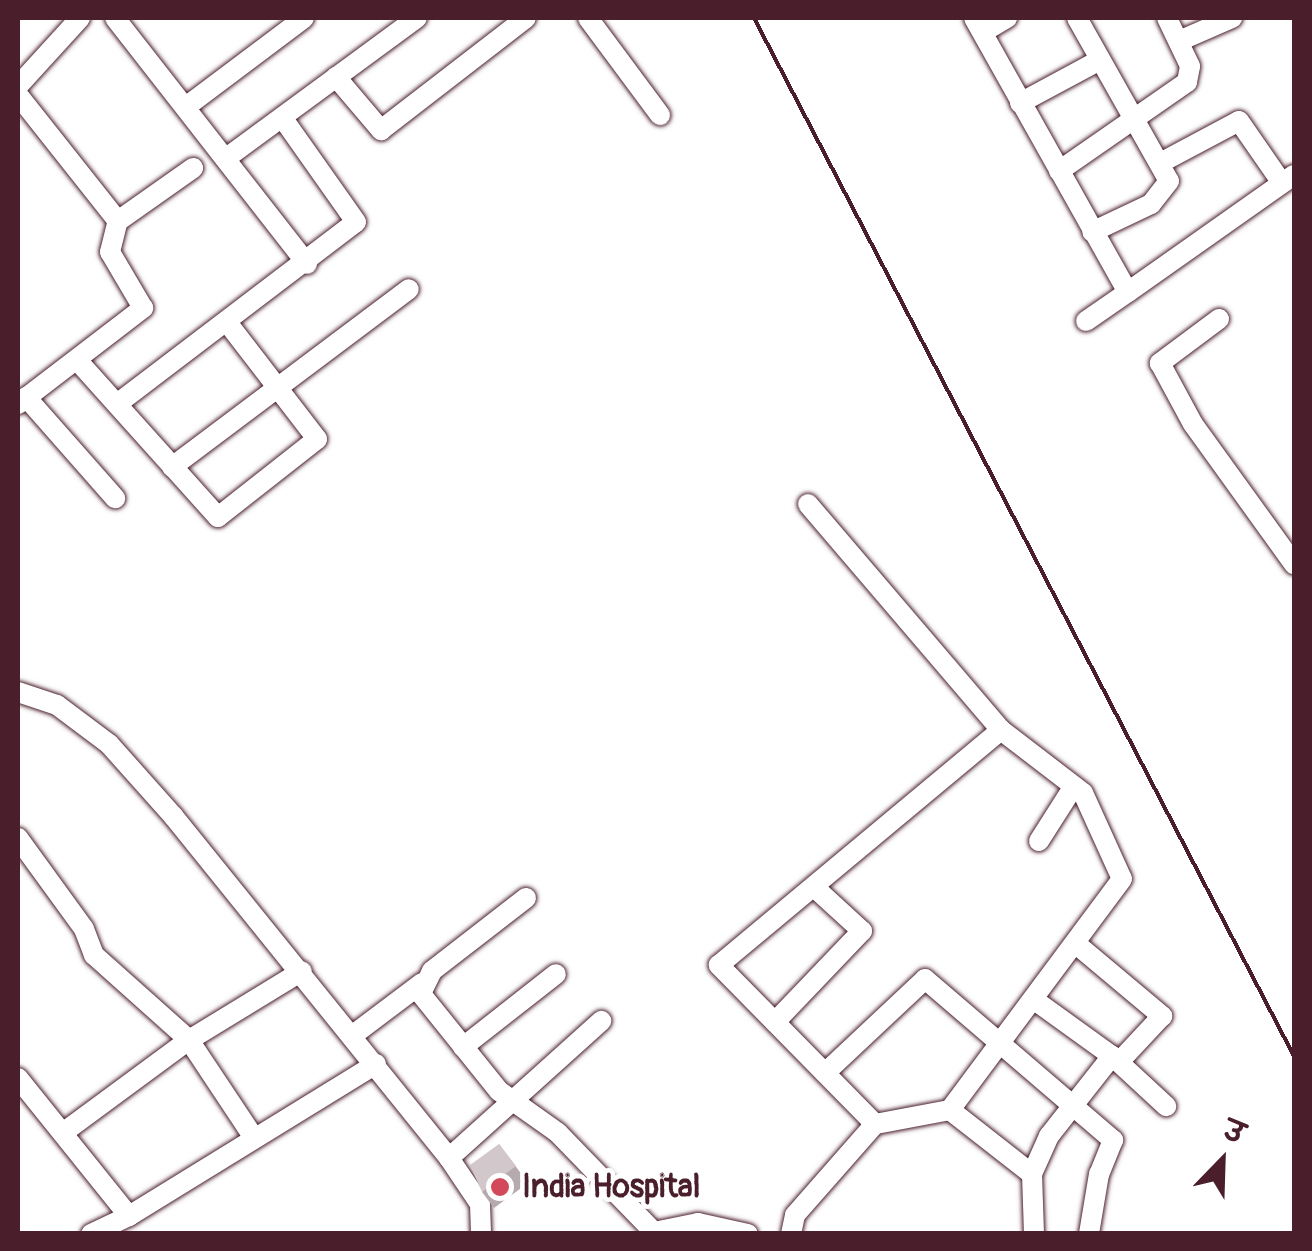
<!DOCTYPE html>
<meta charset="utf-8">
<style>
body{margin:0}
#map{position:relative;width:1312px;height:1251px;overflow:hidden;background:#fff;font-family:Pangolin,"Playpen Sans Deva",sans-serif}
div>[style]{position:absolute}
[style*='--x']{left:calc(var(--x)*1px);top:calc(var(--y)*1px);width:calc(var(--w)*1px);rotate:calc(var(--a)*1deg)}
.roads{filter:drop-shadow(0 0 2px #4a1f2b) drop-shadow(0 0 2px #4a1f2b)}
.minor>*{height:20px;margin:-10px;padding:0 10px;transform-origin:10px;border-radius:10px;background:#fff}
.rail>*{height:4px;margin:-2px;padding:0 2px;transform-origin:2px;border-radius:2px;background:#4a1f2b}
.wall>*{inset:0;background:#b5abaf}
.building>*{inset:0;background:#d2c7cb}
.dots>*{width:28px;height:28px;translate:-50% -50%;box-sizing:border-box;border:5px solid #fff;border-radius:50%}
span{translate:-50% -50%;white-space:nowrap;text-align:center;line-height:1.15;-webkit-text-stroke:9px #fff;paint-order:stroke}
.poi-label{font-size:32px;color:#4a1f2b;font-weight:700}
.left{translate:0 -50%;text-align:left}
.frame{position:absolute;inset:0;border:20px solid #4a1f2b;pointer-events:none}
.north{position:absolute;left:1172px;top:1111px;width:100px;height:100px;-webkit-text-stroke:8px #fff;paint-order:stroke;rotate:23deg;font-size:28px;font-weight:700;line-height:40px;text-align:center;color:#4a1f2b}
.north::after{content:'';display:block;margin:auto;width:35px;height:45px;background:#4a1f2b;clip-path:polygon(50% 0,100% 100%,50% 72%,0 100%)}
</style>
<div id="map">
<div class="roads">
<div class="minor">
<div style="--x:115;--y:18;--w:312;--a:52"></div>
<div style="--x:588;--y:18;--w:121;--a:53.4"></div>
<div style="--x:974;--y:18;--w:314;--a:60.7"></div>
<div style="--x:1128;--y:292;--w:203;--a:-35.2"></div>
<div style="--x:1077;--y:18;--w:187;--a:60.6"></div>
<div style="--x:1169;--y:181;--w:29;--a:128"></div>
<div style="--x:1151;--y:204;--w:65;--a:154.6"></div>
<div style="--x:985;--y:31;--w:26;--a:-31"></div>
<div style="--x:1179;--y:41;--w:58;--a:-23.5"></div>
<div style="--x:336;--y:77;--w:70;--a:49.7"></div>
<div style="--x:381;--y:130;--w:183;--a:-37.7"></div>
<div style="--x:18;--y:86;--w:92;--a:-47.6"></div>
<div style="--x:18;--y:95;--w:161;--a:51.6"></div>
<div style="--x:1020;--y:103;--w:91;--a:-28.3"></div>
<div style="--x:187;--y:106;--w:146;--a:-36.9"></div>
<div style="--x:229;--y:156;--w:233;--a:-36.3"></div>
<div style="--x:1162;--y:162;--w:87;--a:-28"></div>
<div style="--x:1239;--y:121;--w:75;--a:55.3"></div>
<div style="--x:1059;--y:171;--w:156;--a:-34.8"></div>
<div style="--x:1187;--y:82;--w:16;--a:-79"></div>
<div style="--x:1190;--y:66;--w:53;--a:-115.6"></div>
<div style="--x:1219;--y:319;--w:74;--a:143.3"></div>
<div style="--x:1160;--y:363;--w:69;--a:61.6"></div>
<div style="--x:1193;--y:424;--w:173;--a:54.2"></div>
<div style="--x:1086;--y:321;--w:51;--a:-34.6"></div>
<div style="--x:77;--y:360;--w:211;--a:48.1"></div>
<div style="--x:218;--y:517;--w:126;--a:-38.2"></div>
<div style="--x:317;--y:439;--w:148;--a:-127.6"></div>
<div style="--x:26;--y:397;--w:135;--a:48.6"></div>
<div style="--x:18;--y:404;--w:158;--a:-37.5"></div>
<div style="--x:143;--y:308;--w:65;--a:-120.5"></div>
<div style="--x:110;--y:252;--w:32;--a:-76"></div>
<div style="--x:118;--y:221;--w:92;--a:-35.2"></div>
<div style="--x:117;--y:404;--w:300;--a:-37.3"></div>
<div style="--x:356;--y:222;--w:128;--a:-125.2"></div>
<div style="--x:172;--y:467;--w:296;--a:-36.9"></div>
<div style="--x:808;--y:504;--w:297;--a:49.5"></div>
<div style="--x:1001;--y:730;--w:103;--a:37.5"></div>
<div style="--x:1083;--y:793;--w:94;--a:65.6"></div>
<div style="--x:1122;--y:879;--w:288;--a:126.7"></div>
<div style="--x:950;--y:1110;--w:76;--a:169.4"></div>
<div style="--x:18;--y:692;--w:41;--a:18.4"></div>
<div style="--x:57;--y:705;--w:65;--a:36.9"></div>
<div style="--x:109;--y:744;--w:98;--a:48.3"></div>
<div style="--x:174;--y:817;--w:438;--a:51.1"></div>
<div style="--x:449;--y:1158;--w:55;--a:56"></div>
<div style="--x:480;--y:1204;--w:30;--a:88"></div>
<div style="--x:18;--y:838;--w:112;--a:54"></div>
<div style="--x:84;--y:929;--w:28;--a:69"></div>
<div style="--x:94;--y:955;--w:127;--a:41.8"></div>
<div style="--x:189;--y:1040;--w:118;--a:56.4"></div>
<div style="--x:1039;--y:841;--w:65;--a:-57.5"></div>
<div style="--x:526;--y:898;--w:119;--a:142.2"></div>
<div style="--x:432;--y:971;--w:25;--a:116"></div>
<div style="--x:421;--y:994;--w:124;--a:51.2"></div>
<div style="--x:499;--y:1091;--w:72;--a:35.4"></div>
<div style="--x:558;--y:1133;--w:138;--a:45.9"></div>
<div style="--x:654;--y:1232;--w:45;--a:-11.6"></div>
<div style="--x:698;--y:1223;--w:51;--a:12.4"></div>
<div style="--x:1075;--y:943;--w:114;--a:40"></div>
<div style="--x:1162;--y:1016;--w:63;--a:133.1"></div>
<div style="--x:1033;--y:999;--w:97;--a:35.8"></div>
<div style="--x:1112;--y:1056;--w:74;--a:42.8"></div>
<div style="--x:775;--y:1022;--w:126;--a:-46.3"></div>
<div style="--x:862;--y:931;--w:65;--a:-137.5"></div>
<div style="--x:353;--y:1035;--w:86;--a:-37"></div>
<div style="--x:463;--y:1047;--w:118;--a:-38.1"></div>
<div style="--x:825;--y:1073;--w:137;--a:-43.2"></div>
<div style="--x:925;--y:979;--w:248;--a:40.6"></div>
<div style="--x:1113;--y:1140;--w:37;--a:112"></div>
<div style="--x:1099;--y:1174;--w:61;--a:99.5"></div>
<div style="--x:18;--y:1078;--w:177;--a:51.2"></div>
<div style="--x:129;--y:1216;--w:290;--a:-31.6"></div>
<div style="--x:950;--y:1110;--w:104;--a:38"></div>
<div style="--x:64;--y:1132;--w:155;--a:-36.4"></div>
<div style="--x:189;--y:1040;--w:132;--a:-31.4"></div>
<div style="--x:449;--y:1158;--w:205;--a:-42"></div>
<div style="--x:91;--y:1234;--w:42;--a:-25.3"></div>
<div style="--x:791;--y:1234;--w:19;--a:-78"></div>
<div style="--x:795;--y:1215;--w:121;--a:-48.7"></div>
<div style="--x:875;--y:1124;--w:223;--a:-134.5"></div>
<div style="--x:719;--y:965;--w:367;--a:-39.8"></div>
<div style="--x:1034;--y:1234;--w:60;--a:-91.9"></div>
<div style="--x:1032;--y:1174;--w:42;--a:-65.9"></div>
<div style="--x:1049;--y:1136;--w:102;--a:-51.8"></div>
</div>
</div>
<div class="rail">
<div style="--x:754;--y:18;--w:1170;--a:62.52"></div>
</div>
<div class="wall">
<div style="clip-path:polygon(499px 1144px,528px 1183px,494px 1208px,482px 1192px)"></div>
</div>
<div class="building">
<div style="clip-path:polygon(499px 1144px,516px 1166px,482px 1192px,470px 1165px)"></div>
</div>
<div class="dots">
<div style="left:500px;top:1187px;background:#d1495b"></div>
</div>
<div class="poi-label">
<span class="left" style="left:522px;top:1187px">India Hospital</span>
</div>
<div class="frame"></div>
<div class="north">उ</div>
</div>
